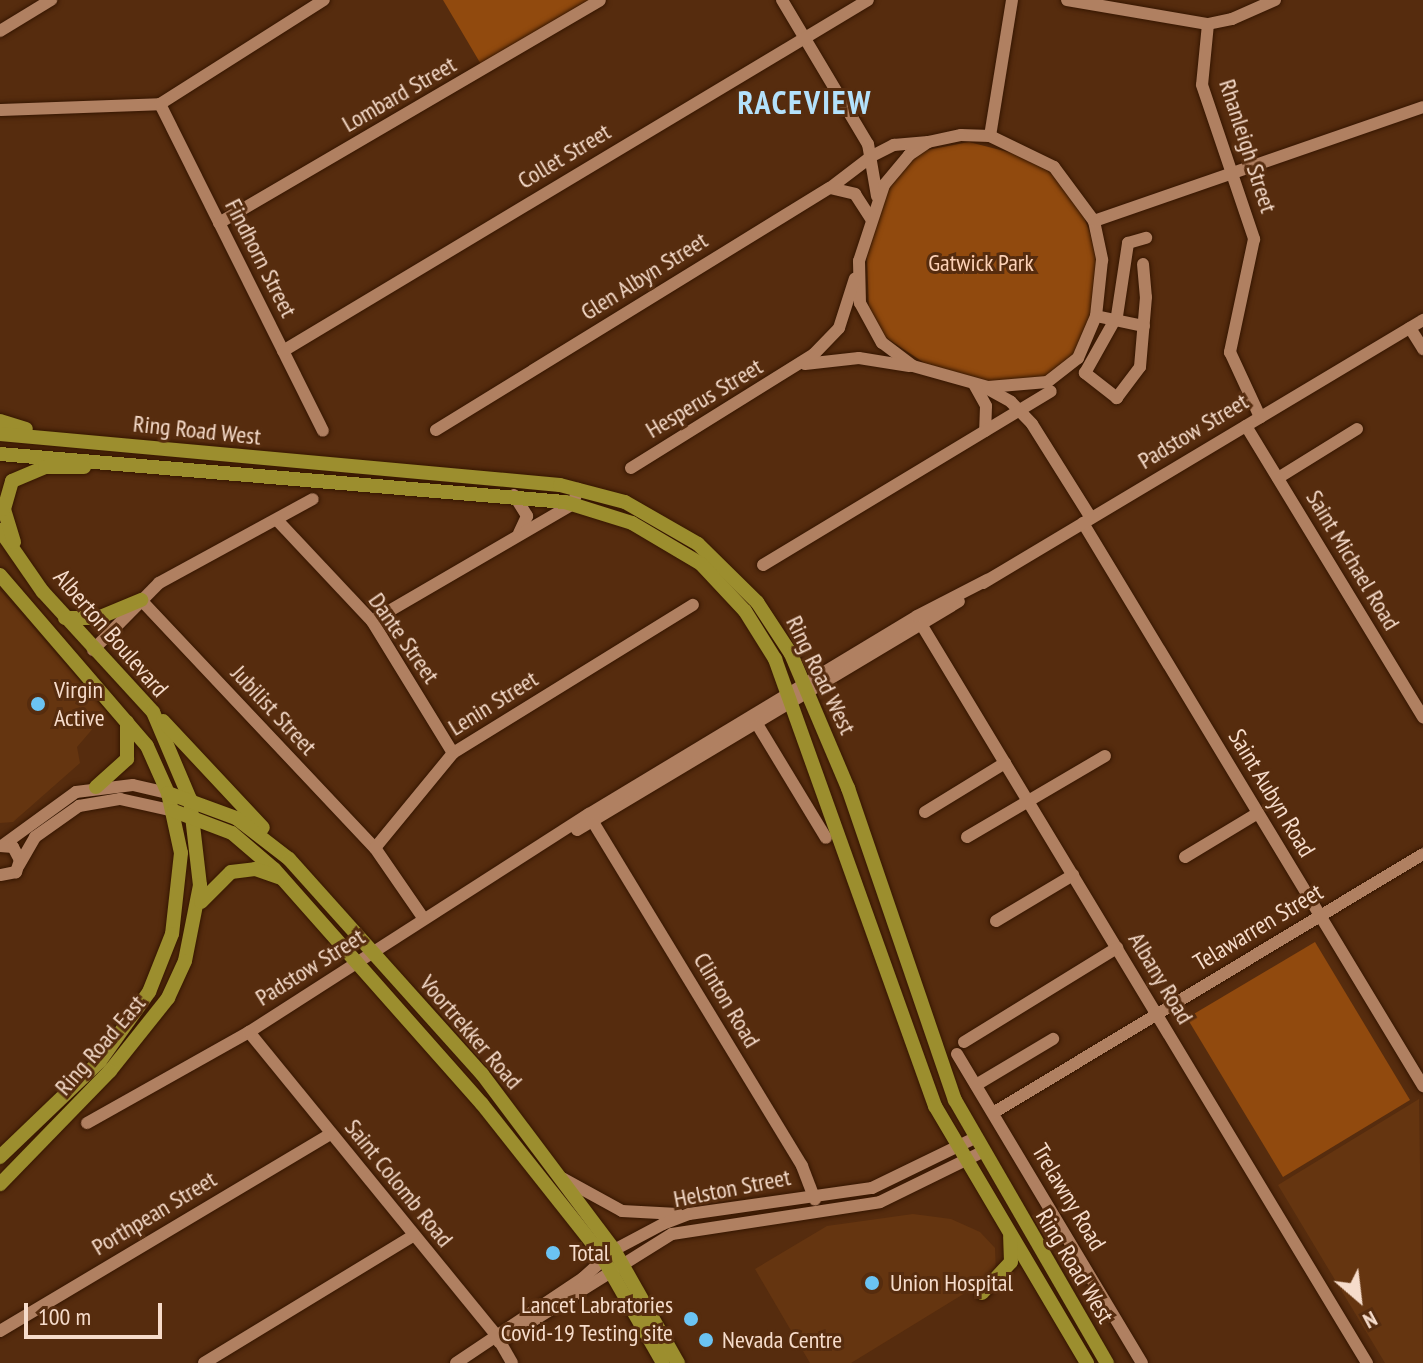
<!DOCTYPE html>
<style>
body{margin:0}
#map{position:relative;width:1423px;height:1363px;overflow:hidden;background:#562c0e;font-family:"PT Sans Narrow",sans-serif}
div>[style]{position:absolute}
[style*='--x']{left:calc(var(--x)*1px);top:calc(var(--y)*1px);width:calc(var(--w)*1px);rotate:calc(var(--a)*1deg)}
.built>*{inset:0;background:#653510}
.green>*{inset:0;background:#914a0e}
.roads{filter:drop-shadow(0 0 2px #351601) drop-shadow(0 0 2px #351601)}
.minor>*{height:12px;margin:-6px;padding:0 6px;transform-origin:6px;border-radius:6px;background:#b08061}
.major>*{height:14px;margin:-7px;padding:0 7px;transform-origin:7px;border-radius:7px;background:#9c8e2e}
.dots>*{width:22px;height:22px;translate:-50% -50%;box-sizing:border-box;border:4px solid #562c0e;border-radius:50%}
span{translate:-50% -50%;white-space:nowrap;text-align:center;line-height:1.15;-webkit-text-stroke:6px #562c0e;paint-order:stroke}
.street-label{font-size:24px;color:#f6dccb}
.park-label{font-size:24px;color:#fcd1b6}
.poi-label{font-size:24px;color:#f6dccb}
.left{translate:0 -50%;text-align:left}
.right{translate:-100% -50%;text-align:right}
.district-label{font-size:32px;color:#b3e1fb;font-weight:700;letter-spacing:2px}
.north{position:absolute;left:1319px;top:1259px;width:80px;height:80px;-webkit-text-stroke:6px #562c0e;paint-order:stroke;rotate:152deg;font-size:22px;font-weight:700;line-height:32px;text-align:center;color:#f6dccb}
.north::after{content:'';display:block;margin:auto;width:28px;height:36px;background:#f6dccb;clip-path:polygon(50% 0,100% 100%,50% 72%,0 100%)}
.scale{position:absolute;left:24px;top:1303px;width:138px;height:36px;box-sizing:border-box;border:4px solid #f6dccb;border-top:0;padding-left:10px;font-size:24px;line-height:28px;white-space:nowrap;color:#f6dccb;-webkit-text-stroke:6px #562c0e;paint-order:stroke}
</style>
<div id="map">
<div class="built">
<div style="clip-path:polygon(0 590px,107px 712px,77px 747px,80px 763px,13px 822px,0 823px)"></div>
<div style="clip-path:polygon(1419px 1099px,1423px 1363px,1385px 1363px,1278px 1185px)"></div>
<div style="clip-path:polygon(913px 1214px,951px 1219px,980px 1232px,995px 1248px,996px 1274px,851px 1363px,810px 1363px,755px 1269px,827px 1226px)"></div>
</div>
<div class="green">
<div style="clip-path:polygon(443px 0,592px 0,482px 66px)"></div>
<div style="clip-path:polygon(969px 142px,1024px 156px,1051px 173px,1081px 210px,1090px 233px,1096px 259px,1094px 307px,1075px 355px,1048px 376px,999px 384px,926px 364px,882px 335px,869px 311px,867px 257px,888px 186px,922px 151px)"></div>
<div style="clip-path:polygon(1315px 942px,1410px 1100px,1283px 1177px,1187px 1018px)"></div>
</div>
<div class="roads">
<div class="minor">
<div style="--x:782;--y:0;--w:168;--a:59.2"></div>
<div style="--x:868;--y:144;--w:53;--a:80.2"></div>
<div style="--x:1067;--y:0;--w:143;--a:9.7"></div>
<div style="--x:1208;--y:24;--w:25;--a:-12"></div>
<div style="--x:1232;--y:19;--w:47;--a:-23.8"></div>
<div style="--x:1208;--y:24;--w:61;--a:95.6"></div>
<div style="--x:1202;--y:85;--w:163;--a:71.3"></div>
<div style="--x:1254;--y:239;--w:116;--a:102"></div>
<div style="--x:1230;--y:352;--w:72;--a:65.2"></div>
<div style="--x:0;--y:31;--w:60;--a:-31.3"></div>
<div style="--x:160;--y:104;--w:365;--a:63.5"></div>
<div style="--x:0;--y:110;--w:160;--a:-2.1"></div>
<div style="--x:160;--y:104;--w:194;--a:-32.4"></div>
<div style="--x:961;--y:135;--w:29;--a:2"></div>
<div style="--x:990;--y:136;--w:71;--a:25.8"></div>
<div style="--x:1054;--y:167;--w:67;--a:53.5"></div>
<div style="--x:1094;--y:221;--w:40;--a:78"></div>
<div style="--x:1102;--y:260;--w:56;--a:96.1"></div>
<div style="--x:1096;--y:316;--w:46;--a:113.2"></div>
<div style="--x:1078;--y:358;--w:39;--a:142"></div>
<div style="--x:1047;--y:382;--w:59;--a:175.2"></div>
<div style="--x:988;--y:387;--w:78;--a:-164.4"></div>
<div style="--x:913;--y:366;--w:39;--a:-143"></div>
<div style="--x:882;--y:343;--w:46;--a:-118.8"></div>
<div style="--x:860;--y:303;--w:42;--a:-91.4"></div>
<div style="--x:859;--y:261;--w:80;--a:-71.8"></div>
<div style="--x:884;--y:185;--w:39;--a:-50"></div>
<div style="--x:909;--y:155;--w:23;--a:-34"></div>
<div style="--x:928;--y:142;--w:34;--a:-12"></div>
<div style="--x:990;--y:136;--w:138;--a:-80.8"></div>
<div style="--x:830;--y:188;--w:26;--a:13"></div>
<div style="--x:855;--y:194;--w:30;--a:57"></div>
<div style="--x:1094;--y:221;--w:348;--a:-19.1"></div>
<div style="--x:219;--y:223;--w:441;--a:-30.3"></div>
<div style="--x:1143;--y:264;--w:33;--a:85"></div>
<div style="--x:1146;--y:297;--w:70;--a:94.9"></div>
<div style="--x:1140;--y:367;--w:39;--a:127"></div>
<div style="--x:1117;--y:398;--w:41;--a:-142"></div>
<div style="--x:1085;--y:373;--w:65;--a:-60.7"></div>
<div style="--x:1117;--y:316;--w:74;--a:-81.4"></div>
<div style="--x:1128;--y:243;--w:19;--a:-16"></div>
<div style="--x:1096;--y:316;--w:49;--a:11.8"></div>
<div style="--x:1410;--y:328;--w:25;--a:58"></div>
<div style="--x:283;--y:351;--w:682;--a:-30.96"></div>
<div style="--x:805;--y:364;--w:54;--a:-6.3"></div>
<div style="--x:859;--y:358;--w:51;--a:9.1"></div>
<div style="--x:974;--y:384;--w:25;--a:61"></div>
<div style="--x:986;--y:406;--w:25;--a:92"></div>
<div style="--x:988;--y:389;--w:26;--a:29"></div>
<div style="--x:1011;--y:402;--w:30;--a:46"></div>
<div style="--x:1032;--y:424;--w:111;--a:57.9"></div>
<div style="--x:1246;--y:426;--w:341;--a:58.7"></div>
<div style="--x:436;--y:430;--w:462;--a:-31.6"></div>
<div style="--x:830;--y:188;--w:53;--a:-37.3"></div>
<div style="--x:872;--y:156;--w:25;--a:-27"></div>
<div style="--x:894;--y:145;--w:34;--a:-5"></div>
<div style="--x:631;--y:468;--w:216;--a:-31.9"></div>
<div style="--x:814;--y:354;--w:36;--a:-46"></div>
<div style="--x:839;--y:328;--w:52;--a:-72.3"></div>
<div style="--x:1278;--y:478;--w:93;--a:-31.8"></div>
<div style="--x:514;--y:495;--w:25;--a:58"></div>
<div style="--x:527;--y:516;--w:19;--a:115"></div>
<div style="--x:277;--y:520;--w:139;--a:46.8"></div>
<div style="--x:372;--y:621;--w:155;--a:58.5"></div>
<div style="--x:1083;--y:523;--w:658;--a:58.87"></div>
<div style="--x:763;--y:565;--w:336;--a:-31.1"></div>
<div style="--x:983;--y:583;--w:513;--a:-30.87"></div>
<div style="--x:141;--y:600;--w:341;--a:46.7"></div>
<div style="--x:375;--y:848;--w:86;--a:55.4"></div>
<div style="--x:918;--y:619;--w:869;--a:58.89"></div>
<div style="--x:372;--y:621;--w:233;--a:-30.2"></div>
<div style="--x:573;--y:504;--w:16;--a:-72"></div>
<div style="--x:93;--y:650;--w:94;--a:-45.4"></div>
<div style="--x:159;--y:583;--w:175;--a:-28.6"></div>
<div style="--x:757;--y:724;--w:133;--a:58.8"></div>
<div style="--x:925;--y:812;--w:94;--a:-31.5"></div>
<div style="--x:590;--y:817;--w:408;--a:58.7"></div>
<div style="--x:802;--y:1166;--w:36;--a:69"></div>
<div style="--x:577;--y:830;--w:445;--a:-30.9"></div>
<div style="--x:967;--y:837;--w:160;--a:-30.4"></div>
<div style="--x:3;--y:845;--w:90;--a:-36"></div>
<div style="--x:76;--y:792;--w:57;--a:-7"></div>
<div style="--x:133;--y:785;--w:36;--a:13"></div>
<div style="--x:0;--y:846;--w:13;--a:4"></div>
<div style="--x:13;--y:847;--w:15;--a:62"></div>
<div style="--x:20;--y:860;--w:13;--a:108"></div>
<div style="--x:16;--y:872;--w:16;--a:169"></div>
<div style="--x:375;--y:848;--w:123;--a:-50.6"></div>
<div style="--x:453;--y:753;--w:282;--a:-31.7"></div>
<div style="--x:1185;--y:857;--w:85;--a:-31.1"></div>
<div style="--x:19;--y:865;--w:32;--a:-60"></div>
<div style="--x:35;--y:837;--w:54;--a:-35.2"></div>
<div style="--x:79;--y:806;--w:42;--a:-9.7"></div>
<div style="--x:120;--y:799;--w:55;--a:12.5"></div>
<div style="--x:996;--y:921;--w:90;--a:-30.9"></div>
<div style="--x:249;--y:1032;--w:391;--a:50.8"></div>
<div style="--x:496;--y:1335;--w:32;--a:60"></div>
<div style="--x:964;--y:1042;--w:180;--a:-31.6"></div>
<div style="--x:957;--y:1054;--w:360;--a:59.1"></div>
<div style="--x:976;--y:1085;--w:90;--a:-30.9"></div>
<div style="--x:993;--y:1113;--w:502;--a:-31.06"></div>
<div style="--x:87;--y:1123;--w:186;--a:-29.3"></div>
<div style="--x:249;--y:1032;--w:404;--a:-32.7"></div>
<div style="--x:589;--y:814;--w:383;--a:-31.1"></div>
<div style="--x:917;--y:616;--w:79;--a:-27.2"></div>
<div style="--x:562;--y:1178;--w:68;--a:28.8"></div>
<div style="--x:622;--y:1211;--w:56;--a:3.1"></div>
<div style="--x:0;--y:1331;--w:385;--a:-30.8"></div>
<div style="--x:499;--y:1342;--w:204;--a:-32"></div>
<div style="--x:672;--y:1234;--w:210;--a:-8.7"></div>
<div style="--x:880;--y:1202;--w:114;--a:-26.1"></div>
<div style="--x:204;--y:1363;--w:245;--a:-31.3"></div>
<div style="--x:456;--y:1363;--w:153;--a:-33.8"></div>
<div style="--x:583;--y:1278;--w:42;--a:-42.1"></div>
<div style="--x:614;--y:1250;--w:55;--a:-28"></div>
<div style="--x:663;--y:1224;--w:28;--a:-21"></div>
<div style="--x:689;--y:1214;--w:185;--a:-8.1"></div>
<div style="--x:872;--y:1188;--w:114;--a:-25.9"></div>
</div>
<div class="major">
<div style="--x:0;--y:421;--w:27;--a:17"></div>
<div style="--x:0;--y:434;--w:562;--a:5.2"></div>
<div style="--x:560;--y:485;--w:67;--a:14.7"></div>
<div style="--x:625;--y:502;--w:84;--a:29.9"></div>
<div style="--x:698;--y:544;--w:83;--a:44.5"></div>
<div style="--x:757;--y:602;--w:62;--a:56.8"></div>
<div style="--x:791;--y:654;--w:146;--a:67"></div>
<div style="--x:848;--y:788;--w:330;--a:71.1"></div>
<div style="--x:955;--y:1100;--w:304;--a:60"></div>
<div style="--x:0;--y:454;--w:567;--a:4.86"></div>
<div style="--x:565;--y:502;--w:70;--a:17.4"></div>
<div style="--x:632;--y:523;--w:80;--a:30.7"></div>
<div style="--x:701;--y:564;--w:64;--a:46.9"></div>
<div style="--x:745;--y:611;--w:57;--a:58"></div>
<div style="--x:775;--y:659;--w:475;--a:70.3"></div>
<div style="--x:935;--y:1106;--w:299;--a:59.4"></div>
<div style="--x:0;--y:530;--w:75;--a:55.3"></div>
<div style="--x:43;--y:592;--w:163;--a:47.5"></div>
<div style="--x:153;--y:712;--w:95;--a:67"></div>
<div style="--x:190;--y:799;--w:87;--a:83.4"></div>
<div style="--x:200;--y:885;--w:77;--a:101.2"></div>
<div style="--x:185;--y:961;--w:41;--a:114.7"></div>
<div style="--x:168;--y:998;--w:93;--a:128.5"></div>
<div style="--x:110;--y:1071;--w:158;--a:134.2"></div>
<div style="--x:14;--y:542;--w:34;--a:-107"></div>
<div style="--x:4;--y:509;--w:29;--a:-74"></div>
<div style="--x:12;--y:481;--w:36;--a:-23"></div>
<div style="--x:45;--y:467;--w:39;--a:0"></div>
<div style="--x:0;--y:575;--w:225;--a:49.3"></div>
<div style="--x:147;--y:746;--w:51;--a:65.9"></div>
<div style="--x:168;--y:793;--w:61;--a:77.8"></div>
<div style="--x:181;--y:853;--w:81;--a:96.3"></div>
<div style="--x:172;--y:934;--w:62;--a:111.6"></div>
<div style="--x:149;--y:992;--w:85;--a:125.4"></div>
<div style="--x:100;--y:1061;--w:139;--a:136.2"></div>
<div style="--x:65;--y:618;--w:33;--a:0"></div>
<div style="--x:98;--y:618;--w:47;--a:-22.7"></div>
<div style="--x:163;--y:721;--w:146;--a:46.9"></div>
<div style="--x:96;--y:787;--w:42;--a:-42.1"></div>
<div style="--x:127;--y:759;--w:37;--a:-90"></div>
<div style="--x:168;--y:793;--w:72;--a:20.2"></div>
<div style="--x:236;--y:818;--w:67;--a:37.7"></div>
<div style="--x:289;--y:859;--w:289;--a:48.1"></div>
<div style="--x:482;--y:1074;--w:220;--a:53.1"></div>
<div style="--x:614;--y:1250;--w:130;--a:60.5"></div>
<div style="--x:174;--y:811;--w:62;--a:20.8"></div>
<div style="--x:232;--y:833;--w:55;--a:40.6"></div>
<div style="--x:274;--y:869;--w:314;--a:48.5"></div>
<div style="--x:482;--y:1104;--w:190;--a:51.6"></div>
<div style="--x:600;--y:1253;--w:127;--a:60.2"></div>
<div style="--x:201;--y:902;--w:42;--a:-45"></div>
<div style="--x:231;--y:872;--w:24;--a:-7"></div>
<div style="--x:255;--y:869;--w:28;--a:19"></div>
<div style="--x:982;--y:1293;--w:42;--a:-46.9"></div>
<div style="--x:1011;--y:1262;--w:25;--a:-92"></div>
</div>
</div>
<div class="dots">
<div style="left:38px;top:704px;background:#6bc3f2"></div>
<div style="left:553px;top:1253px;background:#6bc3f2"></div>
<div style="left:872px;top:1283px;background:#6bc3f2"></div>
<div style="left:691px;top:1319px;background:#6bc3f2"></div>
<div style="left:706px;top:1340px;background:#6bc3f2"></div>
</div>
<div class="street-label">
<span style="left:399px;top:94px;rotate:-30deg">Lombard Street</span>
<span style="left:1248px;top:146px;rotate:72deg">Rhanleigh Street</span>
<span style="left:564px;top:156px;rotate:-31deg">Collet Street</span>
<span style="left:261px;top:258px;rotate:63deg">Findhorn Street</span>
<span style="left:644px;top:276px;rotate:-32deg">Glen Albyn Street</span>
<span style="left:704px;top:398px;rotate:-31deg">Hesperus Street</span>
<span style="left:197px;top:430px;rotate:6deg">Ring Road West</span>
<span style="left:1193px;top:431px;rotate:-31deg">Padstow Street</span>
<span style="left:1353px;top:560px;rotate:59deg">Saint Michael Road</span>
<span style="left:111px;top:633px;rotate:49deg">Alberton Boulevard</span>
<span style="left:404px;top:638px;rotate:55deg">Dante Street</span>
<span style="left:821px;top:675px;rotate:64deg">Ring Road West</span>
<span style="left:493px;top:703px;rotate:-32deg">Lenin Street</span>
<span style="left:274px;top:710px;rotate:47deg">Jubilist Street</span>
<span style="left:1272px;top:793px;rotate:59deg">Saint Aubyn Road</span>
<span style="left:1258px;top:927px;rotate:-31deg">Telawarren Street</span>
<span style="left:310px;top:967px;rotate:-32deg">Padstow Street</span>
<span style="left:1161px;top:978px;rotate:59deg">Albany Road</span>
<span style="left:727px;top:1000px;rotate:59deg">Clinton Road</span>
<span style="left:471px;top:1032px;rotate:49deg">Voortrekker Road</span>
<span style="left:100px;top:1045px;rotate:-49deg">Ring Road East</span>
<span style="left:399px;top:1183px;rotate:51deg">Saint Colomb Road</span>
<span style="left:732px;top:1188px;rotate:-11deg">Helston Street</span>
<span style="left:1069px;top:1197px;rotate:59deg">Trelawny Road</span>
<span style="left:154px;top:1213px;rotate:-31deg">Porthpean Street</span>
<span style="left:1075px;top:1266px;rotate:59deg">Ring Road West</span>
</div>
<div class="park-label">
<span style="left:981px;top:263px">Gatwick Park</span>
</div>
<div class="poi-label">
<span class="left" style="left:54px;top:704px">Virgin<br>Active</span>
<span class="left" style="left:569px;top:1253px">Total</span>
<span class="left" style="left:890px;top:1283px">Union Hospital</span>
<span class="right" style="left:673px;top:1319px">Lancet Labratories<br>Covid-19 Testing site</span>
<span class="left" style="left:722px;top:1340px">Nevada Centre</span>
</div>
<div class="district-label">
<span style="left:805px;top:102px">RACEVIEW</span>
</div>
<div class="north">N</div>
<div class="scale">100 m</div>
</div>
